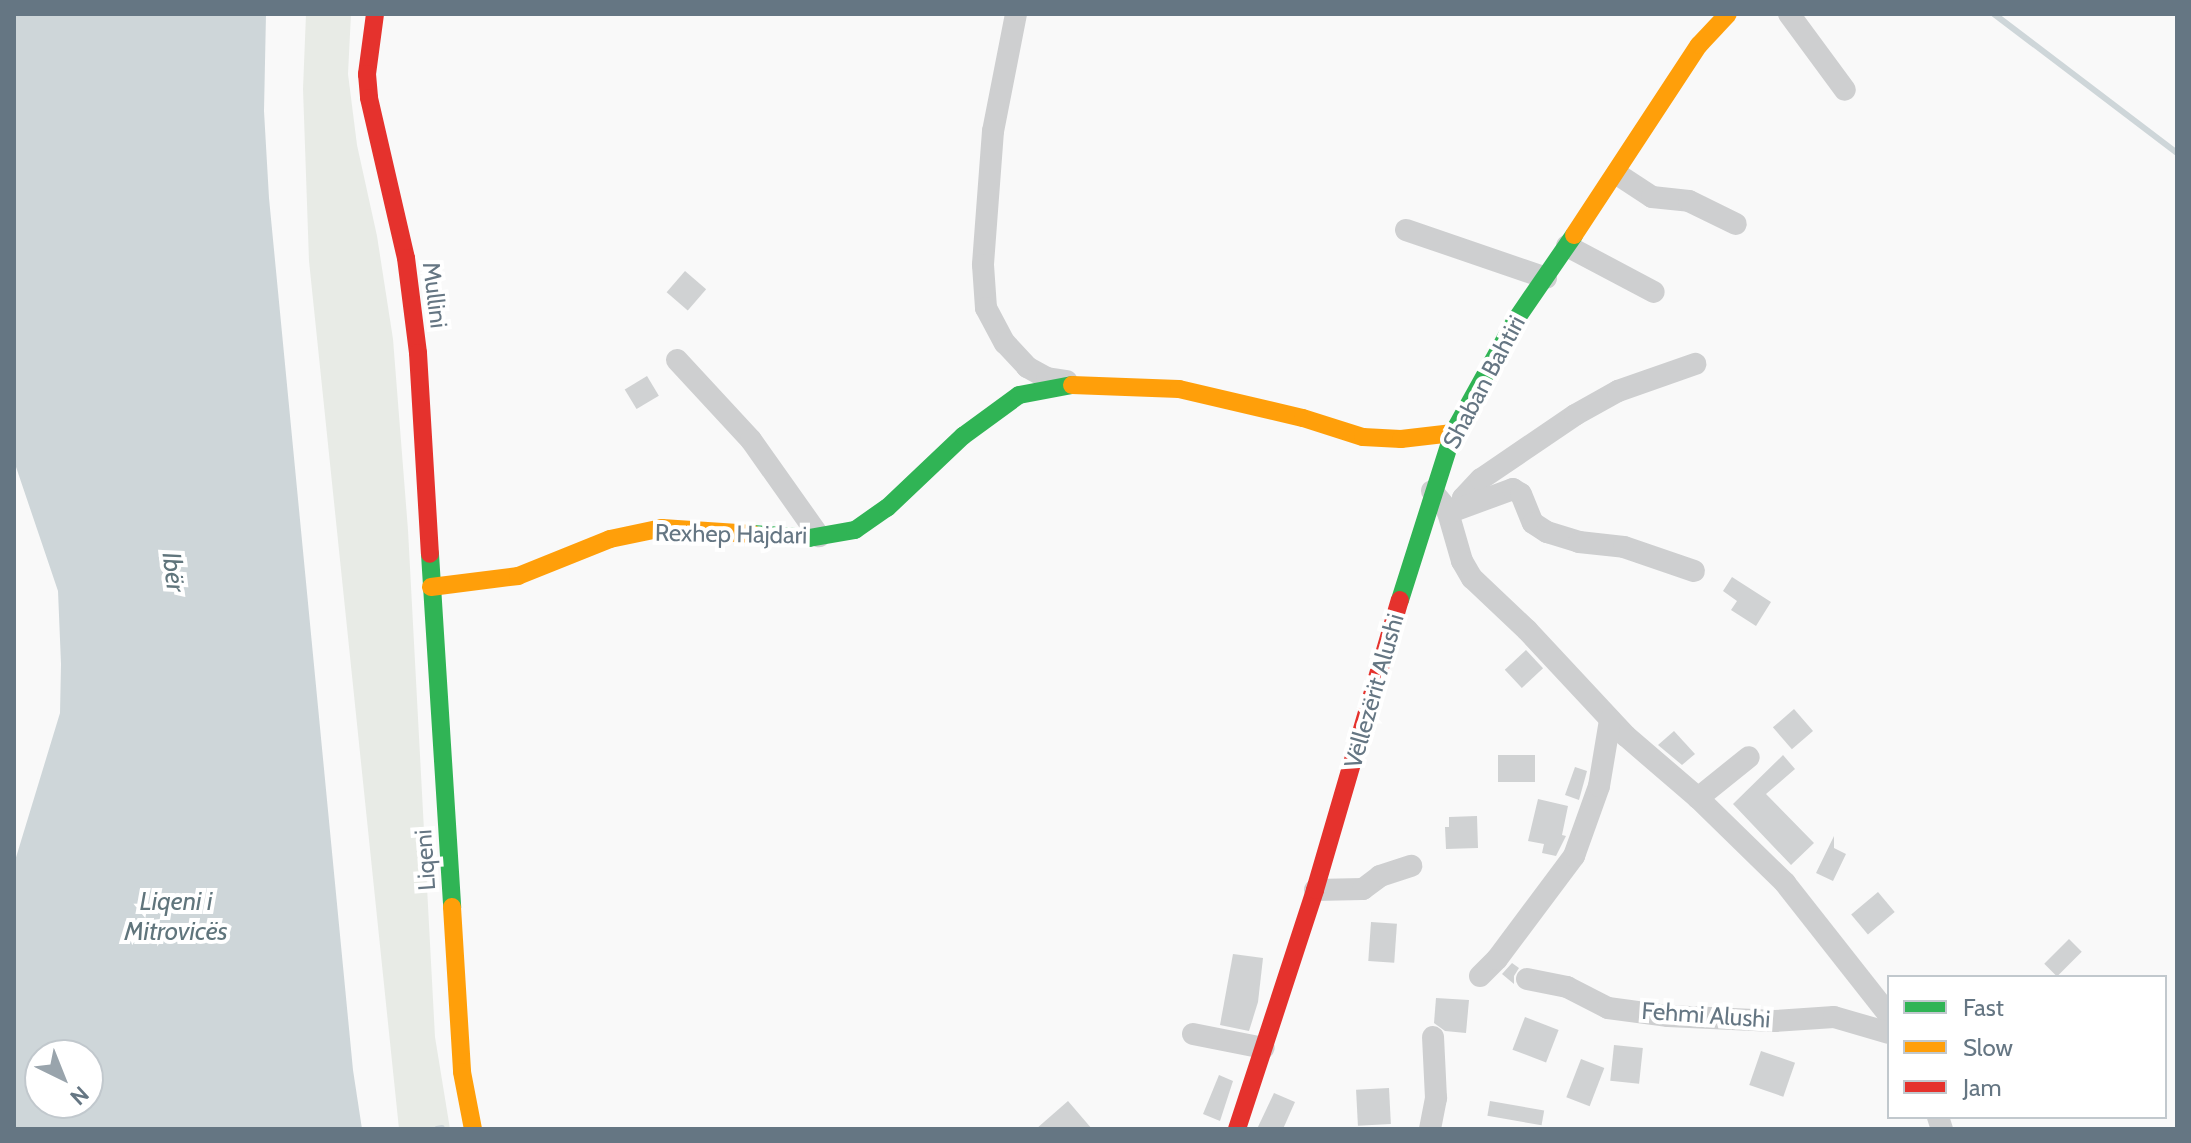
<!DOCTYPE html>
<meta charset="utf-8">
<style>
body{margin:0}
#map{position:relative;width:2191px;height:1143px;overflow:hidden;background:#f9f9f9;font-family:Cabin,sans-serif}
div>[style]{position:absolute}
.green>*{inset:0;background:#e8ebe6}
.water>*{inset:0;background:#ced6d9}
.stream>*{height:6px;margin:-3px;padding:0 3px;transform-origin:3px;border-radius:3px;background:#ced6d9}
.building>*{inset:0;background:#d0d2d3;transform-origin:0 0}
.street>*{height:22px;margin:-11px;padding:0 11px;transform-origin:11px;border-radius:11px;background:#cecfd0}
.fast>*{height:18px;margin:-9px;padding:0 9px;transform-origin:9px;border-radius:9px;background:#30b455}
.slow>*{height:18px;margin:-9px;padding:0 9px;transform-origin:9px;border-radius:9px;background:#ff9f0a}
.jam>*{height:18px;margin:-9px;padding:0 9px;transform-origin:9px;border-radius:9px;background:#e5322d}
span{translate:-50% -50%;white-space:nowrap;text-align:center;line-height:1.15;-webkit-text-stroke:8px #fff;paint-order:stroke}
.street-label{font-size:24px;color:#657683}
.water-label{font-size:26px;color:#60757c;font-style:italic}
.frame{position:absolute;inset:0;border:16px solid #657683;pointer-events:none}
.legend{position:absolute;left:1887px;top:975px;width:280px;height:144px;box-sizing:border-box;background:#fff;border:2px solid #c1c8cd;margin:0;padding:10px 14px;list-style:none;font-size:24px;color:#657683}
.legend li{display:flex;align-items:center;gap:16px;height:40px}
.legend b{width:40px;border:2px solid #c1c8cd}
.north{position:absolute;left:24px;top:1039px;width:80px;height:80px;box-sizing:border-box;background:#fff;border:2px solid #c1c8cd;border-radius:50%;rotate:137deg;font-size:22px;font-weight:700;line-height:32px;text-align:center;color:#657683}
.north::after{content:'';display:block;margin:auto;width:28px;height:36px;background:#99a4ac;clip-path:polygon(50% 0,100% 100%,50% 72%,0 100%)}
</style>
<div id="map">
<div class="green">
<div style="clip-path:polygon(306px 14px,351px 14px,348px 74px,357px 145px,377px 236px,393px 339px,408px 530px,435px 1037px,450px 1129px,399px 1129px,309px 261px,303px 89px)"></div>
</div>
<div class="water">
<div style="clip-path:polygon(evenodd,14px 14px,266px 14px,264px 111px,269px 198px,353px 1070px,362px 1129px,14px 1129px,14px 864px,60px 713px,61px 664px,58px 591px,14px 461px,14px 14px,40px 1055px,88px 1055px,88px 1103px,40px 1103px,40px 1055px)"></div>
</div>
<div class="stream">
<div style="left:1994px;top:14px;width:230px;rotate:37.2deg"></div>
<div style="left:437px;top:1129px;width:5px;rotate:-11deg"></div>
</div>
<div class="building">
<div style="left:685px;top:271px;width:28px;height:28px;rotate:41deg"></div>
<div style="left:647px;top:376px;width:23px;height:26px;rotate:59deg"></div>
<div style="clip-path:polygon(1732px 577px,1771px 602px,1756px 626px,1731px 610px,1737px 601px,1723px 591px)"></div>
<div style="left:1526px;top:650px;width:25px;height:29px;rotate:47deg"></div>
<div style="left:1794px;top:709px;width:29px;height:28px;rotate:49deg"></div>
<div style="clip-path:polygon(1674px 731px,1695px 754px,1682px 765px,1658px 745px)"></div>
<div style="left:1498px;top:755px;width:37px;height:27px"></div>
<div style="clip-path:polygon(1783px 755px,1795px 769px,1766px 794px,1814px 843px,1791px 865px,1733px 804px)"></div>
<div style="clip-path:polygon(1575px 767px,1587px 771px,1579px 800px,1565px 795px)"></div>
<div style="clip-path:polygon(1538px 799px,1568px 806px,1562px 835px,1566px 836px,1556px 856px,1542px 853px,1544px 844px,1528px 841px)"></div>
<div style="clip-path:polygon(1477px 816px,1478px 848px,1446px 849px,1445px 827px,1449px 827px,1449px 817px)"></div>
<div style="clip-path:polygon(1834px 836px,1834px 848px,1846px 854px,1833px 881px,1816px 873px)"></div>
<div style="left:1878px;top:892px;width:26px;height:35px;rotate:50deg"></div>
<div style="left:1371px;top:922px;width:26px;height:39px;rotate:4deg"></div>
<div style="left:2069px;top:939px;width:18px;height:35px;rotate:45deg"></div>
<div style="clip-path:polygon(1233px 954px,1263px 958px,1258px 1002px,1249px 1031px,1220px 1025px)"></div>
<div style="clip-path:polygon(1512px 963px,1519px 968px,1514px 976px,1514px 984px,1502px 974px)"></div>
<div style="clip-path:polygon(1436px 998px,1469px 1000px,1466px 1033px,1445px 1031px,1434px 1023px)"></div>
<div style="left:1525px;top:1017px;width:36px;height:35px;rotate:21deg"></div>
<div style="left:1614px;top:1045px;width:29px;height:36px;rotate:6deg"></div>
<div style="left:1761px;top:1051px;width:36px;height:36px;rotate:19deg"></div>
<div style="left:1581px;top:1059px;width:25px;height:41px;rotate:21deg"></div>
<div style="clip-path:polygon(1219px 1075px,1233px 1081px,1220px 1121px,1203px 1114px)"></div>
<div style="left:1389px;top:1088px;width:36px;height:33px;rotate:87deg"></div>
<div style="clip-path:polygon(1274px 1093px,1295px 1102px,1283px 1129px,1257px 1129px)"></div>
<div style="clip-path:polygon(1068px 1101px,1092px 1129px,1036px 1129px)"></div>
<div style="left:1490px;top:1101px;width:55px;height:15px;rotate:10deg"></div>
</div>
<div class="street">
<div style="left:1016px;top:14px;width:119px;rotate:101.1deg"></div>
<div style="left:993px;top:131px;width:134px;rotate:94.3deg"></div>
<div style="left:983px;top:265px;width:43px;rotate:86deg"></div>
<div style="left:986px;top:308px;width:40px;rotate:62deg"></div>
<div style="left:1005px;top:343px;width:33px;rotate:47deg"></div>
<div style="left:1027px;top:367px;width:23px;rotate:29deg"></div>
<div style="left:1047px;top:378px;width:20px;rotate:9deg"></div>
<div style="left:1789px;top:14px;width:94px;rotate:53.6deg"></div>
<div style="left:1617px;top:174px;width:42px;rotate:33.3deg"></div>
<div style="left:1652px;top:197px;width:37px;rotate:6deg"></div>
<div style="left:1689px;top:201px;width:52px;rotate:26.1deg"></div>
<div style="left:1406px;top:230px;width:148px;rotate:18.9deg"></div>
<div style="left:1567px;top:246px;width:98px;rotate:27.9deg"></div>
<div style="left:677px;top:360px;width:109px;rotate:47.2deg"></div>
<div style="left:751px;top:440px;width:118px;rotate:54.7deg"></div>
<div style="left:1432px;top:491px;width:23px;rotate:50deg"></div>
<div style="left:1447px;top:509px;width:54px;rotate:73.9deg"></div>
<div style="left:1462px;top:561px;width:20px;rotate:60deg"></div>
<div style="left:1472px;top:578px;width:76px;rotate:43.4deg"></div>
<div style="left:1527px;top:630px;width:145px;rotate:47deg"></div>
<div style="left:1626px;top:736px;width:95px;rotate:40.7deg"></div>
<div style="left:1698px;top:798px;width:122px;rotate:44.3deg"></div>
<div style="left:1785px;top:883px;width:168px;rotate:51.8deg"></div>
<div style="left:1462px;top:506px;width:8px;rotate:-83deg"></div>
<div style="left:1463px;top:498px;width:26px;rotate:-47deg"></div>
<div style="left:1481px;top:479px;width:114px;rotate:-34.2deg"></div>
<div style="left:1575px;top:415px;width:49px;rotate:-29.2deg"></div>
<div style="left:1618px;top:391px;width:82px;rotate:-19.3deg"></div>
<div style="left:1448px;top:513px;width:69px;rotate:-20.3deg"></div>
<div style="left:1513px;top:489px;width:9px;rotate:32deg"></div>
<div style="left:1521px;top:494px;width:31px;rotate:68deg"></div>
<div style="left:1533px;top:523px;width:17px;rotate:33deg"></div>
<div style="left:1547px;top:532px;width:34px;rotate:17deg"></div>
<div style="left:1579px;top:542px;width:45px;rotate:6.3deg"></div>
<div style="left:1624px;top:547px;width:74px;rotate:18.9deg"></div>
<div style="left:1698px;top:798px;width:65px;rotate:-38.8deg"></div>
<div style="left:1315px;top:890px;width:48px;rotate:-1.2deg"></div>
<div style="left:1363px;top:889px;width:21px;rotate:-37deg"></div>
<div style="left:1380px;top:876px;width:33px;rotate:-18deg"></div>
<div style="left:1480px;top:976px;width:24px;rotate:-45deg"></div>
<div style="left:1497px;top:959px;width:129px;rotate:-53.2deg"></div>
<div style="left:1574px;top:856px;width:74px;rotate:-70.3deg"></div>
<div style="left:1599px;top:786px;width:67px;rotate:-80.5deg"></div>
<div style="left:1527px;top:979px;width:41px;rotate:11.3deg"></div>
<div style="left:1567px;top:987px;width:46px;rotate:27.1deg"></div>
<div style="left:1608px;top:1008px;width:61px;rotate:7.6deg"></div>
<div style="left:1668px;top:1016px;width:107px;rotate:2.7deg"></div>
<div style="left:1775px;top:1021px;width:59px;rotate:-3.9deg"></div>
<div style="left:1834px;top:1017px;width:57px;rotate:16.2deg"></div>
<div style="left:1193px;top:1034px;width:72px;rotate:11.2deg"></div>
<div style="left:1938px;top:1117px;width:13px;rotate:72deg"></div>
<div style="left:1430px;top:1129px;width:32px;rotate:-79deg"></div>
<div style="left:1436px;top:1098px;width:61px;rotate:-92.8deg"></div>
</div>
<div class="fast">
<div style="left:753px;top:534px;width:56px;rotate:4.1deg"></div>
<div style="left:809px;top:538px;width:47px;rotate:-9.9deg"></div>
<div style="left:855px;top:530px;width:39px;rotate:-35deg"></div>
<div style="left:887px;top:508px;width:105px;rotate:-43.5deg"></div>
<div style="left:963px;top:436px;width:69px;rotate:-36.2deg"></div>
<div style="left:1019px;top:395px;width:54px;rotate:-10.7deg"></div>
<div style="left:430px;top:554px;width:354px;rotate:86.4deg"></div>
<div style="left:1400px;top:600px;width:175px;rotate:-72.4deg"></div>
<div style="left:1453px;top:433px;width:128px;rotate:-61deg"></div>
<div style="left:1515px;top:321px;width:104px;rotate:-55.5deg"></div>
</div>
<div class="slow">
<div style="left:1574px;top:235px;width:227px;rotate:-56.7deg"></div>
<div style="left:1699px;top:45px;width:42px;rotate:-46.9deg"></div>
<div style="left:1072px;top:385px;width:107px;rotate:2.1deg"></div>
<div style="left:1179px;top:389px;width:127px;rotate:13.2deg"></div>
<div style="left:1303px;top:418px;width:63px;rotate:17.6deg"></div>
<div style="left:1363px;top:437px;width:38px;rotate:3deg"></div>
<div style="left:1401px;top:439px;width:52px;rotate:-6.6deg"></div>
<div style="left:431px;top:587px;width:88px;rotate:-7.2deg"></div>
<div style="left:518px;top:576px;width:99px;rotate:-21.9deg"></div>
<div style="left:610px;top:539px;width:53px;rotate:-11.9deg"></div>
<div style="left:662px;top:528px;width:91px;rotate:3.8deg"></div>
<div style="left:452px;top:907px;width:165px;rotate:86.5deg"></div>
<div style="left:462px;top:1072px;width:58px;rotate:79.1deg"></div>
</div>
<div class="jam">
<div style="left:375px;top:14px;width:61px;rotate:97.6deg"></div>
<div style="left:367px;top:74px;width:24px;rotate:85deg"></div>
<div style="left:369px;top:98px;width:164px;rotate:77deg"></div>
<div style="left:406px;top:258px;width:96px;rotate:82.8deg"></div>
<div style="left:418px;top:353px;width:201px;rotate:86.6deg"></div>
<div style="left:1237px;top:1129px;width:251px;rotate:-71.9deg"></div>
<div style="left:1315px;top:890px;width:302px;rotate:-73.7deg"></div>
</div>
<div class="street-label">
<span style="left:435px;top:295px;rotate:83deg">Mullini</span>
<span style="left:1484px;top:382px;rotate:-62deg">Shaban Bahtiri</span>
<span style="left:731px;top:534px;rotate:1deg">Rexhep Hajdari</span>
<span style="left:1374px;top:691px;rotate:-74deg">Vëllezërit Alushi</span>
<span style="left:425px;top:860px;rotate:-94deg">Liqeni</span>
<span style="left:1706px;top:1015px;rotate:4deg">Fehmi Alushi</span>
</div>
<div class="water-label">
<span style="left:173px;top:572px;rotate:83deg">Ibër</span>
<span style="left:176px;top:917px">Liqeni i<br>Mitrovicës</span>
</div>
<div class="frame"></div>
<ul class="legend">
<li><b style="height:10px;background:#30b455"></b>Fast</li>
<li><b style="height:10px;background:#ff9f0a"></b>Slow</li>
<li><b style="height:10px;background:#e5322d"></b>Jam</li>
</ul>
<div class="north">N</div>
</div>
